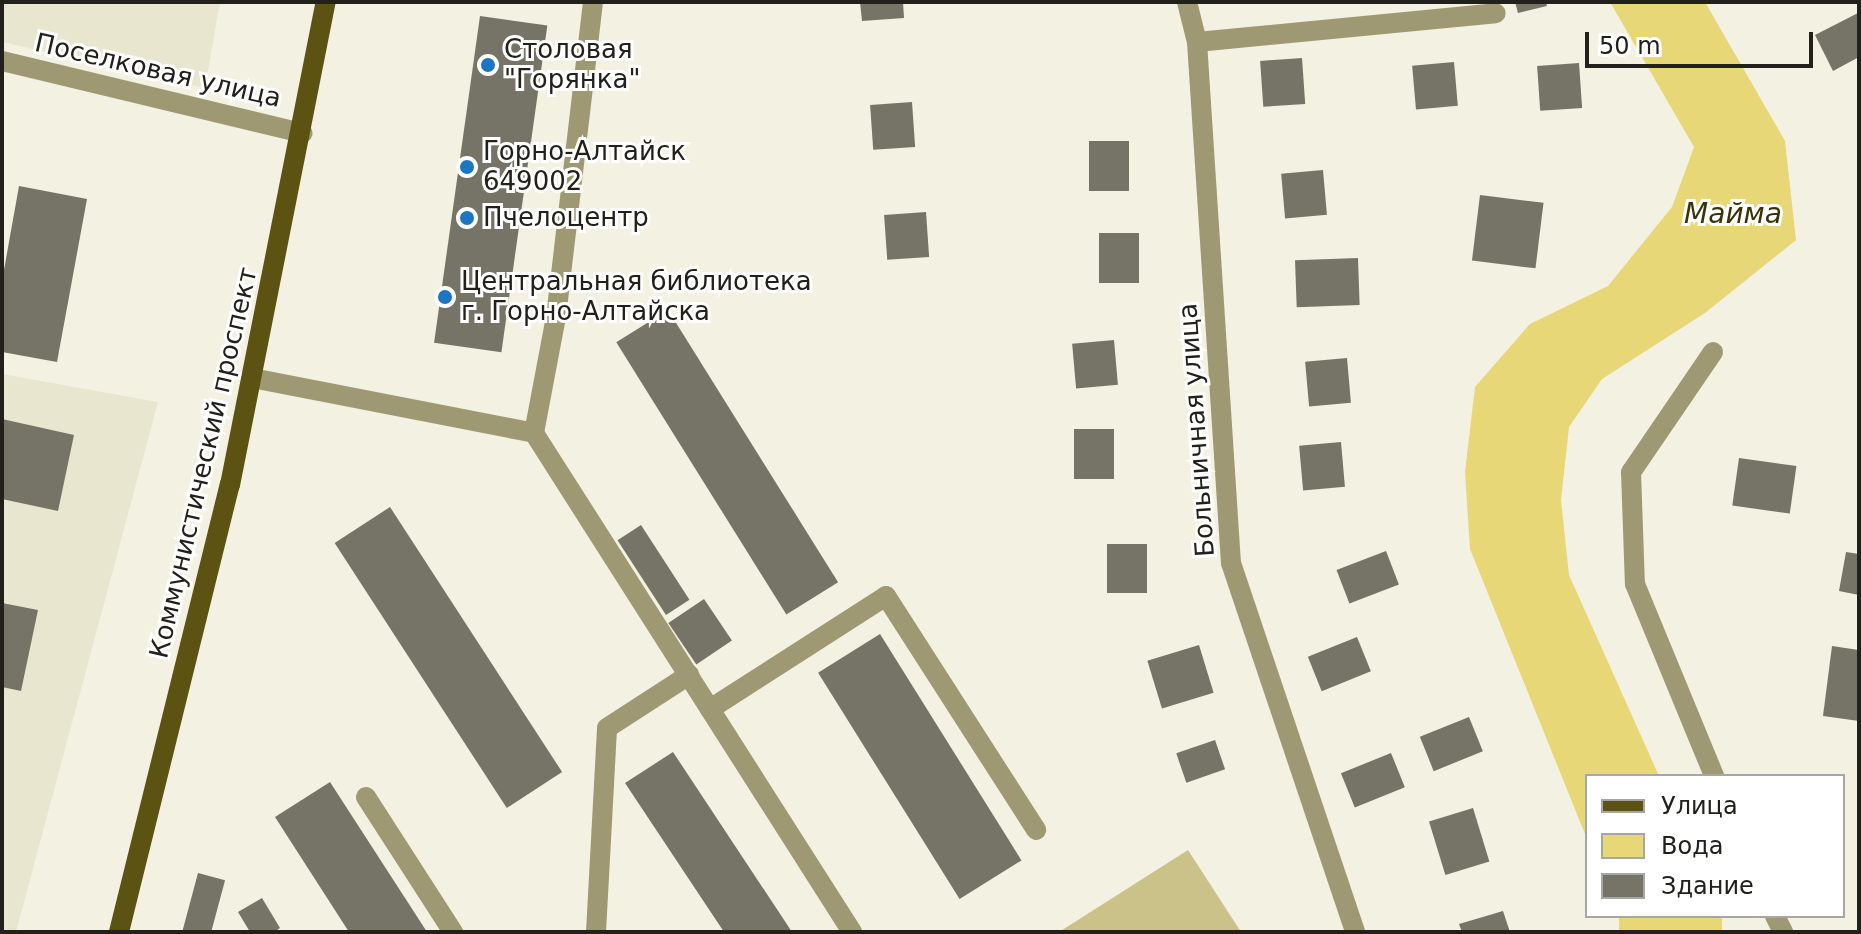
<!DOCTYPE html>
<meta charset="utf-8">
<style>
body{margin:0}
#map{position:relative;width:1861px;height:934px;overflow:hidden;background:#f3f1e2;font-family:"DejaVu Sans",sans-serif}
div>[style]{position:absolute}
.built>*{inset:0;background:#e9e6cf}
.green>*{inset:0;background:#cbc28a}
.water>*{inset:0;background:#e7d777;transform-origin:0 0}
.building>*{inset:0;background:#767467;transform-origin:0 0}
.minor>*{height:20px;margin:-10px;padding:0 10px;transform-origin:10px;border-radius:10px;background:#9f9973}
.major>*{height:20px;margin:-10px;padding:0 10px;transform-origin:10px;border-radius:10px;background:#5c5212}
.dots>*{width:22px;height:22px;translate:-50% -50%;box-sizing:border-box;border:4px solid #fff;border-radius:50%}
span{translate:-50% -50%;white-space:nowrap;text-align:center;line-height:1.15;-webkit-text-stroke:6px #fff;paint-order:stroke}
.poi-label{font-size:26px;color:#21201b}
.left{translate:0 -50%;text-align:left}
.street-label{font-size:26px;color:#21201b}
.water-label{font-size:28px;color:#3a3308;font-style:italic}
.frame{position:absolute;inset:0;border:4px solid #21201b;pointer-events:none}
.legend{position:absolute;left:1585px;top:774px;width:260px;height:144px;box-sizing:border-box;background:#fff;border:2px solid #a6a6a4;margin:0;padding:10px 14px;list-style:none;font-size:24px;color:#21201b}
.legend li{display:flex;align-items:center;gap:16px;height:40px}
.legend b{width:40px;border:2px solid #a6a6a4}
.scale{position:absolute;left:1585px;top:32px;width:228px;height:36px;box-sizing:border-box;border:4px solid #21201b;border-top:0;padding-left:10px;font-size:24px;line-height:28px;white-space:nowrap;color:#21201b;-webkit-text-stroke:6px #fff;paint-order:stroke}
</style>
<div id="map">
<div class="built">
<div style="clip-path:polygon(2px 2px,220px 2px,205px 88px,2px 42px)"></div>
<div style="clip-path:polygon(2px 374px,158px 402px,16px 932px,2px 932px)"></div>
</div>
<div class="green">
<div style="clip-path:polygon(1188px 850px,1241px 932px,1059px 932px)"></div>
</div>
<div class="water">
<div style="clip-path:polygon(1610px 2px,1705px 2px,1785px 141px,1796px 240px,1705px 313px,1602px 379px,1569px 427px,1561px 500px,1569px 575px,1659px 776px,1587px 776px,1587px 839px,1470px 549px,1465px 472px,1475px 387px,1530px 324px,1608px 286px,1672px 207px,1694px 147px)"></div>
<div style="left:1619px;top:916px;width:103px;height:17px"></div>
</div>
<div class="building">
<div style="clip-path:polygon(860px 2px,903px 2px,904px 18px,862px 21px)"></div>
<div style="clip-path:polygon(1515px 2px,1546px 2px,1547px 6px,1518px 13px)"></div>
<div style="clip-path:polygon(1858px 13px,1859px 57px,1833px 71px,1815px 35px)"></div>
<div style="left:480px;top:16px;width:68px;height:330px;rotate:8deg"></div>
<div style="left:1302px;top:58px;width:46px;height:42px;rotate:86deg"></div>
<div style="left:1454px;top:62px;width:44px;height:42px;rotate:85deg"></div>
<div style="left:1579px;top:63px;width:45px;height:42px;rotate:86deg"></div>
<div style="left:912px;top:102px;width:45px;height:42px;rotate:86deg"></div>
<div style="left:1089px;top:141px;width:40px;height:50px"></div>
<div style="left:1323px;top:170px;width:45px;height:42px;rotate:85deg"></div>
<div style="clip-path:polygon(19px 186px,87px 199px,57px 362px,2px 352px,2px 281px)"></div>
<div style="left:1480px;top:195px;width:64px;height:66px;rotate:7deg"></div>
<div style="left:926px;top:212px;width:45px;height:42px;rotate:86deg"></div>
<div style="left:1099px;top:233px;width:40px;height:50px"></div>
<div style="left:1358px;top:258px;width:47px;height:63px;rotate:88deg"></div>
<div style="left:668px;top:310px;width:321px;height:61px;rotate:58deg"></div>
<div style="left:1114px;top:340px;width:45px;height:42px;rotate:85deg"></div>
<div style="left:1347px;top:358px;width:45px;height:42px;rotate:85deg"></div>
<div style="clip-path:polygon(2px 419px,74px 435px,58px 511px,2px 499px)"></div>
<div style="left:1074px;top:429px;width:40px;height:50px"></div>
<div style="left:1341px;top:442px;width:45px;height:42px;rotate:85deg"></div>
<div style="left:1739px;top:458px;width:58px;height:48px;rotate:8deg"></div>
<div style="left:390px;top:507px;width:316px;height:66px;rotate:57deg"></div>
<div style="left:641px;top:525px;width:89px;height:28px;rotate:57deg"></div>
<div style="left:1107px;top:544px;width:40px;height:49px"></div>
<div style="left:1386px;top:551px;width:36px;height:53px;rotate:69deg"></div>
<div style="clip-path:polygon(1846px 552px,1859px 554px,1859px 595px,1839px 591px)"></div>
<div style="left:704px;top:599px;width:50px;height:43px;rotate:56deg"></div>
<div style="clip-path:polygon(2px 603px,38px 610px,21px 691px,2px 687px)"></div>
<div style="left:880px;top:634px;width:267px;height:73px;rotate:58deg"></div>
<div style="left:1357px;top:637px;width:37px;height:53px;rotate:68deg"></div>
<div style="left:1199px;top:645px;width:50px;height:54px;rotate:73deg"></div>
<div style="clip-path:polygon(1832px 646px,1859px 650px,1859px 721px,1823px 716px)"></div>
<div style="left:1469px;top:717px;width:37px;height:53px;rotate:68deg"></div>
<div style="left:1215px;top:740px;width:31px;height:41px;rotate:71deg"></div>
<div style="clip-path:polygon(673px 752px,792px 932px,724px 932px,625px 783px)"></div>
<div style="left:1391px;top:753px;width:37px;height:54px;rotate:68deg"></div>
<div style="clip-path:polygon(330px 782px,427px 932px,349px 932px,275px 817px)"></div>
<div style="left:1473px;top:808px;width:56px;height:46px;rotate:73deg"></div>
<div style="left:198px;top:873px;width:28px;height:60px;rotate:15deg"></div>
<div style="clip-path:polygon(262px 898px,280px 928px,274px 932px,250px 932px,238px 912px)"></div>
<div style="clip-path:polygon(1503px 911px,1510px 932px,1462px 932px,1459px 924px)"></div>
</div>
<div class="minor">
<div style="left:1187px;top:2px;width:41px;rotate:76deg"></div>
<div style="left:1197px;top:42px;width:522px;rotate:86.27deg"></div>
<div style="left:1231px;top:563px;width:389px;rotate:71.4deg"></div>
<div style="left:1197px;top:42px;width:300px;rotate:-5.5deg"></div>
<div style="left:2px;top:61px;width:309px;rotate:13.5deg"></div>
<div style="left:1713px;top:352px;width:145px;rotate:124.3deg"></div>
<div style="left:1631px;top:472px;width:112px;rotate:88deg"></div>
<div style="left:1635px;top:584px;width:208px;rotate:67.6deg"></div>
<div style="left:252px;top:378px;width:287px;rotate:11deg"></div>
<div style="left:534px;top:433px;width:592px;rotate:57.49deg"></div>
<div style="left:534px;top:433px;width:118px;rotate:-79.3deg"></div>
<div style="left:556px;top:317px;width:317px;rotate:-83.3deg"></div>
<div style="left:710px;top:709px;width:209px;rotate:-32.7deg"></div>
<div style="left:886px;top:596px;width:278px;rotate:57.3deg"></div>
<div style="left:366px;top:797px;width:161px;rotate:57.2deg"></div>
<div style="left:1775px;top:916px;width:18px;rotate:63deg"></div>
<div style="left:596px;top:932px;width:204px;rotate:-86.9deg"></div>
<div style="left:607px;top:728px;width:98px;rotate:-32.9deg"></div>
</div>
<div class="major">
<div style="left:119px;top:932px;width:461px;rotate:-76.1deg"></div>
<div style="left:230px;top:485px;width:492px;rotate:-78.8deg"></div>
</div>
<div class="dots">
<div style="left:488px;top:65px;background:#1d76c3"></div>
<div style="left:467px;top:167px;background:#1d76c3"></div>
<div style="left:467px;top:218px;background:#1d76c3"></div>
<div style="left:445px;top:297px;background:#1d76c3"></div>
</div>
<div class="poi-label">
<span class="left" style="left:504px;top:65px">Столовая<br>"Горянка"</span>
<span class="left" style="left:483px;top:167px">Горно-Алтайск<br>649002</span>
<span class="left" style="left:483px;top:218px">Пчелоцентр</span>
<span class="left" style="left:461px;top:297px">Центральная библиотека<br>г. Горно-Алтайска</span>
</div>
<div class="street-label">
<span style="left:158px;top:71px;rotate:13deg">Поселковая улица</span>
<span style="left:1197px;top:430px;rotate:-94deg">Больничная улица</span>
<span style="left:204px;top:463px;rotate:-77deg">Коммунистический проспект</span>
</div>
<div class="water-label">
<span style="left:1733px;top:214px">Майма</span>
</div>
<div class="frame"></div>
<ul class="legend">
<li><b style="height:10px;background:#5c5212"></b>Улица</li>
<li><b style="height:22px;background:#e7d777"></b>Вода</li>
<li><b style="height:22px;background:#767467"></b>Здание</li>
</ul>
<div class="scale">50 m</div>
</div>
